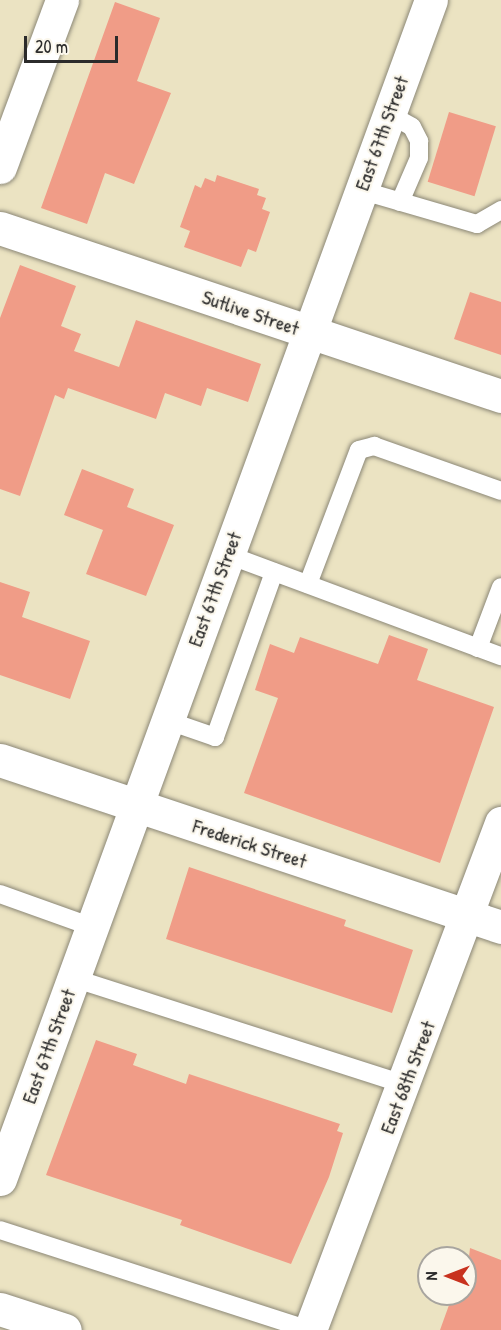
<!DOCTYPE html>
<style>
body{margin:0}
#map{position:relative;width:501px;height:1330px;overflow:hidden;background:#ebe3c2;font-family:"Patrick Hand",sans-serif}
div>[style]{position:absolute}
.building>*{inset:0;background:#f09c87;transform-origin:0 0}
.roads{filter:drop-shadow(0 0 2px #8b8776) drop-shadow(0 0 2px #8b8776)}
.service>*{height:18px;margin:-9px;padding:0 9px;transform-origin:9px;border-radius:9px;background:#fff}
.minor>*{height:33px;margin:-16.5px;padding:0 16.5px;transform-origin:16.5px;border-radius:16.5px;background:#fff}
.tertiary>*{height:33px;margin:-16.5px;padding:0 16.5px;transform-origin:16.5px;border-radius:16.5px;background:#fff}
span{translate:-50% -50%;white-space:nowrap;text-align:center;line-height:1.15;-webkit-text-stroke:4.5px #fbf7ec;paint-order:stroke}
.street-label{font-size:20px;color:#2b2b2b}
.north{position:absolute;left:417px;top:1246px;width:60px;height:60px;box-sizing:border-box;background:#fbf7ec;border:2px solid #a8a59f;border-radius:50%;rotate:270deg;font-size:16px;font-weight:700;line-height:24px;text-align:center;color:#2b2b2b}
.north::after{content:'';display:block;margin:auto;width:21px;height:27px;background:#c8321e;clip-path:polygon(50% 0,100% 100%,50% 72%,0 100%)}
.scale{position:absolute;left:24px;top:36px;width:94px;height:27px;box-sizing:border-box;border:3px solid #2b2b2b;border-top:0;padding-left:8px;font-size:18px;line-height:21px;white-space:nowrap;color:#2b2b2b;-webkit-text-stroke:4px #fbf7ec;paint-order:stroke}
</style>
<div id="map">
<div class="building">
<div style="clip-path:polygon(115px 2px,160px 18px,137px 81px,171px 93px,134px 184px,105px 173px,87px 224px,41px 208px)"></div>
<div style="left:449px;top:112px;width:49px;height:73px;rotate:17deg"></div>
<div style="clip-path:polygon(217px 175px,259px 189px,257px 195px,266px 198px,262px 209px,270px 212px,256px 252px,248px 249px,241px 267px,184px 247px,190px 231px,180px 227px,195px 185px,201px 188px,205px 178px,215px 182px)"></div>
<div style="clip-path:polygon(20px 265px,76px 286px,61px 326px,81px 334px,74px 351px,119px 367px,136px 320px,261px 364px,248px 402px,207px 388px,201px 406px,165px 393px,156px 419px,68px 388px,64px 399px,55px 395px,20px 496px,0 489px,0 318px)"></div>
<div style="clip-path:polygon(470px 292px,501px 302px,501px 355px,454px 339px)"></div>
<div style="clip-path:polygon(82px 469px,134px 489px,127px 507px,174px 525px,146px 596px,86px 574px,103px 530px,64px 515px)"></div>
<div style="clip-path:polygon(0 582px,30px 592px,22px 617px,90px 641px,70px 699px,0 675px)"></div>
<div style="clip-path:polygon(389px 635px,428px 649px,417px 680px,494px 707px,440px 863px,244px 793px,278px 698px,255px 690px,270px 644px,294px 653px,300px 637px,378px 664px)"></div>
<div style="clip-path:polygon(189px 867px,346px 920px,344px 926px,413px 950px,392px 1013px,166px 939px)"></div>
<div style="clip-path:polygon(96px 1040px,137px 1054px,133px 1065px,186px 1084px,189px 1074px,340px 1124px,337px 1131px,343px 1133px,329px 1177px,291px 1264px,180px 1225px,182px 1220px,46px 1175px)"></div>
<div style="clip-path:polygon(470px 1248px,501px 1260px,501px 1330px,440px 1330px,453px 1294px,465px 1294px)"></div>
</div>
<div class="roads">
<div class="service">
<div style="left:389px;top:114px;width:26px;rotate:29deg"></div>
<div style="left:412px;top:127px;width:16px;rotate:63deg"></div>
<div style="left:419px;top:141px;width:17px;rotate:90deg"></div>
<div style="left:419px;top:158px;width:48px;rotate:113.4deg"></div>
<div style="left:360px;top:190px;width:122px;rotate:16.2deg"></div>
<div style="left:477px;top:224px;width:28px;rotate:-30deg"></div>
<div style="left:226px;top:554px;width:293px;rotate:20.4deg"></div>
<div style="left:308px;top:584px;width:143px;rotate:-69.2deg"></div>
<div style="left:359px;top:450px;width:16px;rotate:-15deg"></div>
<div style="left:374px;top:446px;width:135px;rotate:19.5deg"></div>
<div style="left:478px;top:648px;width:65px;rotate:-69.3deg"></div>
<div style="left:166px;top:720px;width:52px;rotate:19.1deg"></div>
<div style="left:215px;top:737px;width:175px;rotate:-70.3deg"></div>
<div style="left:0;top:894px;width:98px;rotate:19.7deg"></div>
<div style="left:73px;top:978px;width:348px;rotate:17.8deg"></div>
<div style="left:0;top:1230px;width:326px;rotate:17.9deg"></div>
</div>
<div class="minor">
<div style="left:0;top:167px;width:178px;rotate:-69.6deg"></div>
<div style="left:0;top:228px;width:528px;rotate:18.54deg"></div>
<div style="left:0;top:760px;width:528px;rotate:18.43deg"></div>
<div style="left:0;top:1179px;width:1255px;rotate:-69.92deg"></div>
<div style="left:310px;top:1330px;width:542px;rotate:-69.36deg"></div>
</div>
<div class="tertiary">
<div style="left:0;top:1309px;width:68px;rotate:17.9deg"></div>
</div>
</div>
<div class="street-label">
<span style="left:381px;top:133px;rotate:-70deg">East 67th Street</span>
<span style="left:251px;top:312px;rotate:19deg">Sutlive Street</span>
<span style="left:214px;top:589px;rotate:-70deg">East 67th Street</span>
<span style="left:250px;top:843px;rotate:18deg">Frederick Street</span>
<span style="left:48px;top:1046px;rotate:-70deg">East 67th Street</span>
<span style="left:407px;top:1077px;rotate:-69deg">East 68th Street</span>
</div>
<div class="north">N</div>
<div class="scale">20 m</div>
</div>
